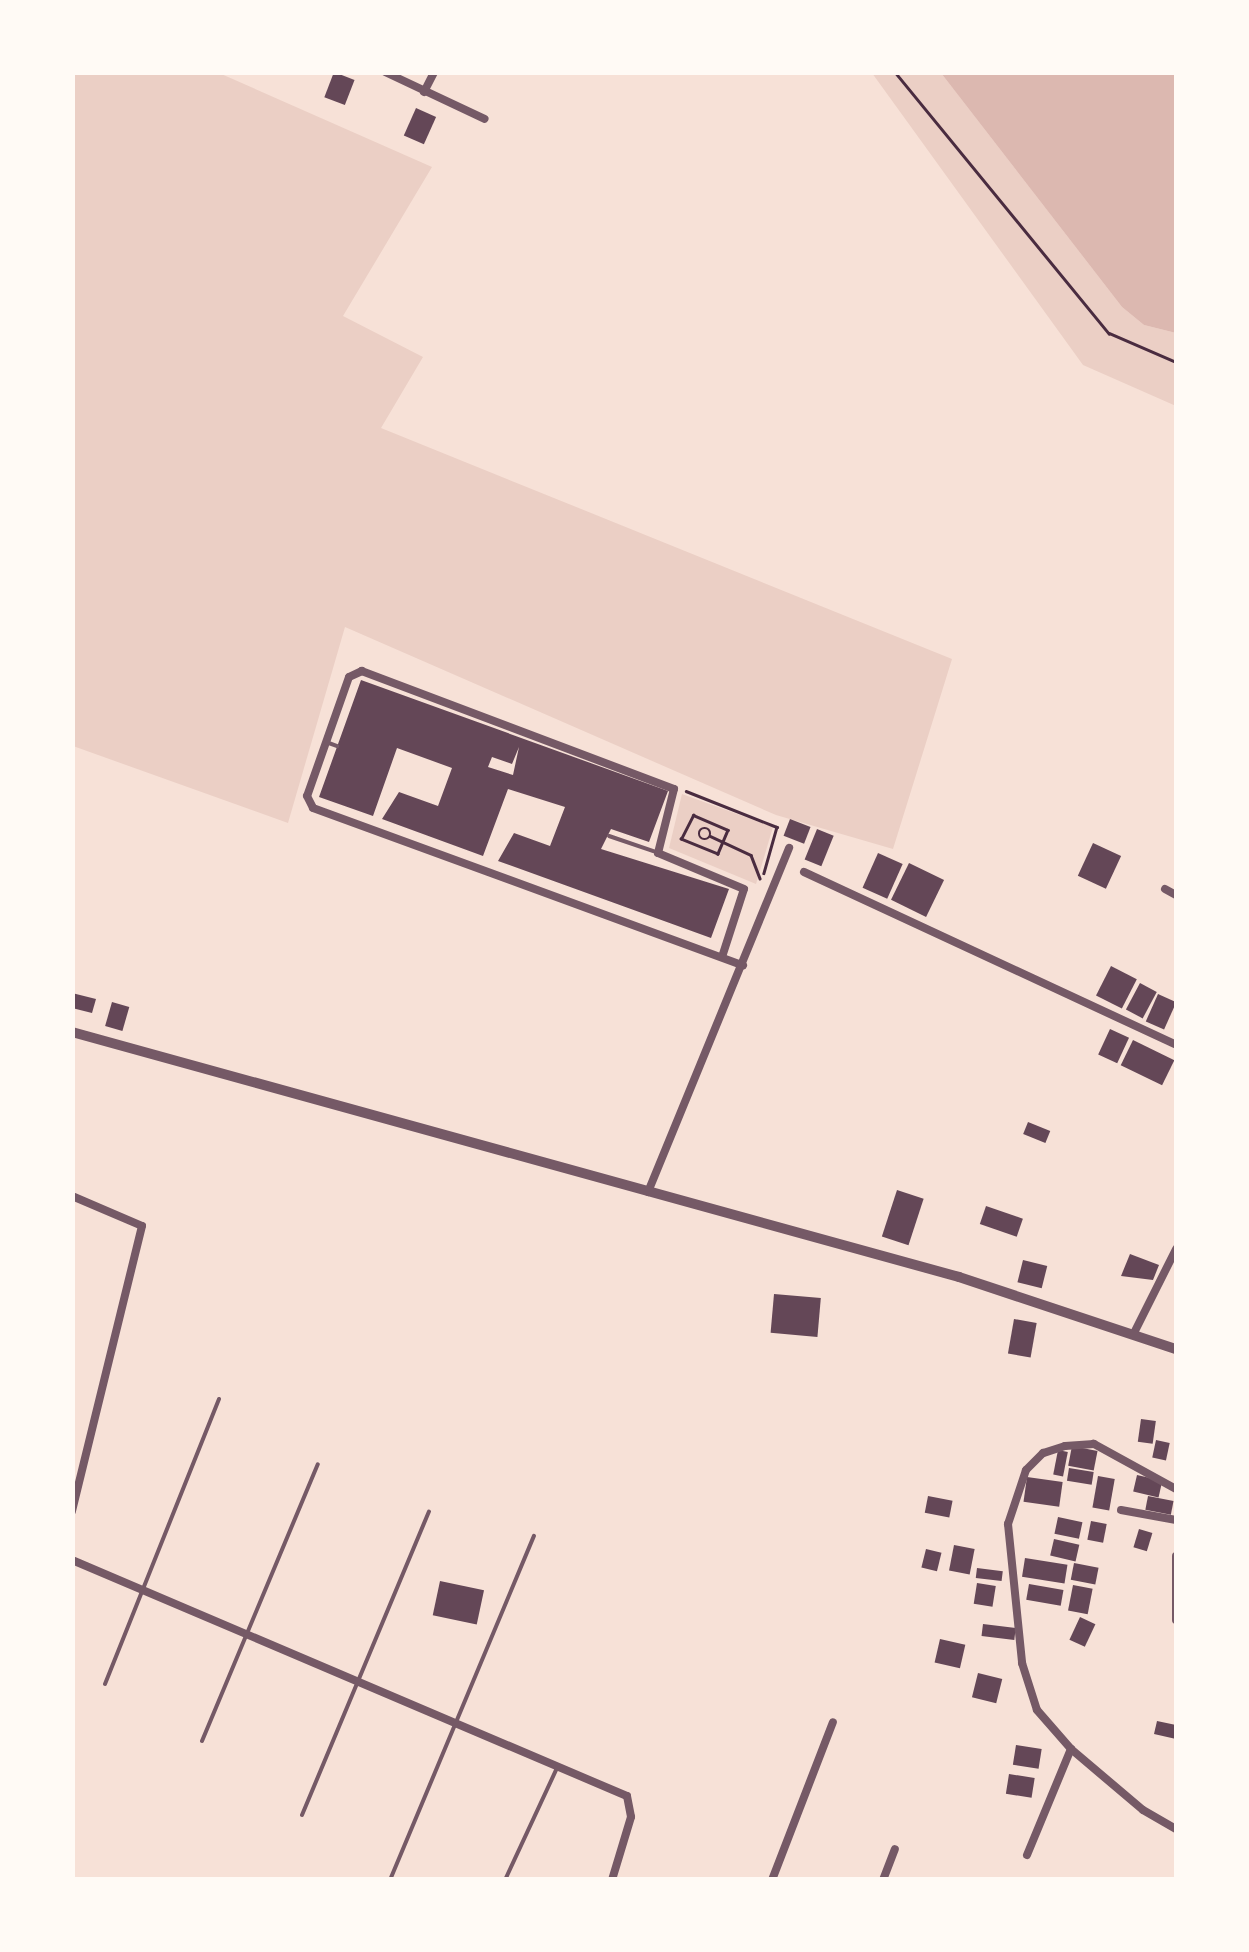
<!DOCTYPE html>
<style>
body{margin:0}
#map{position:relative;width:1249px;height:1952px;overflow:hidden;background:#f7e1d7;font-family:Montserrat,sans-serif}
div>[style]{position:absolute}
.green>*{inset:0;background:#ebcfc5}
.water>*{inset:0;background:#dcb8b0}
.building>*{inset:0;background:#644757;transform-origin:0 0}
.path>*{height:2.5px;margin:-1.25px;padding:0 1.25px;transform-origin:1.25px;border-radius:1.25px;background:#4a2c40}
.path>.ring{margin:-1.25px;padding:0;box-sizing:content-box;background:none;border:2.5px solid #4a2c40;border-radius:50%}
.service>*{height:4px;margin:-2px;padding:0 2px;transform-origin:2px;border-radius:2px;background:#755966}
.minor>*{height:8px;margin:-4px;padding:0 4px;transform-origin:4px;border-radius:4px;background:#755966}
.tertiary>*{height:10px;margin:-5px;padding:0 5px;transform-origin:5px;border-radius:5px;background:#755966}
span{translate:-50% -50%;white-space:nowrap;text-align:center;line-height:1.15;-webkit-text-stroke:8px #fffaf5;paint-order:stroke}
.frame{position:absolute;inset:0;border:75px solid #fffaf5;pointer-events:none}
</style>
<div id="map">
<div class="green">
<div style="clip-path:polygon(72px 73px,219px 73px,432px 167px,343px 316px,423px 357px,381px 428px,952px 659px,893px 849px,776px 815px,345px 627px,288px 823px,73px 746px)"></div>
<div style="clip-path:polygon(872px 73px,941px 73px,1122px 307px,1144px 325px,1176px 333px,1176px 406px,1083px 365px)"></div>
<div style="clip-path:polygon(682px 794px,773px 827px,756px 884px,669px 848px)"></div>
</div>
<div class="water">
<div style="clip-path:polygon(941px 73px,1176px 73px,1176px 333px,1144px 325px,1122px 307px)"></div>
</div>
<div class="building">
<div style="left:334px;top:72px;width:22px;height:27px;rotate:21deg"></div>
<div style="left:416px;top:108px;width:22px;height:30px;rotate:24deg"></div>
<div style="clip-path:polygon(evenodd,361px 680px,668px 791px,649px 842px,611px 829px,601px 849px,729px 889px,711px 938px,498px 861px,514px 833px,550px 846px,565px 807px,508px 789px,483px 856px,382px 819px,399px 792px,438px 806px,452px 768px,397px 748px,373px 816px,319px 797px,361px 680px,519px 747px,513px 775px,488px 767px,492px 757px,512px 764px,519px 747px)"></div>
<div style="left:790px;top:819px;width:22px;height:18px;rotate:21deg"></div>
<div style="left:817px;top:829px;width:18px;height:33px;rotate:22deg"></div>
<div style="left:1093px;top:843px;width:31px;height:36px;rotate:25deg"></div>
<div style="left:878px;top:853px;width:27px;height:38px;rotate:24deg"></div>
<div style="left:909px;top:863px;width:39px;height:41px;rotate:26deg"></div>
<div style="left:1111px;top:966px;width:29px;height:33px;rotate:27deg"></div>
<div style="left:1140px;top:983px;width:19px;height:30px;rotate:28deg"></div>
<div style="clip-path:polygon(72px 993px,96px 999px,92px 1013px,72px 1008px)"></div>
<div style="left:1158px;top:994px;width:20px;height:30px;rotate:24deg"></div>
<div style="left:112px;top:1002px;width:18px;height:25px;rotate:16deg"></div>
<div style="left:1110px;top:1029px;width:21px;height:28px;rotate:25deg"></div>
<div style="left:1133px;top:1040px;width:46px;height:28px;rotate:26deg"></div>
<div style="left:1028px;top:1122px;width:24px;height:13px;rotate:22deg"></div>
<div style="left:897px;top:1190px;width:28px;height:49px;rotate:18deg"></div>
<div style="left:986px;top:1206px;width:39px;height:19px;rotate:19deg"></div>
<div style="clip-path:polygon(1130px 1254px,1159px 1265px,1153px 1280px,1121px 1276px)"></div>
<div style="left:1023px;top:1260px;width:25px;height:23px;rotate:14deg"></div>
<div style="left:774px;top:1294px;width:47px;height:39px;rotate:5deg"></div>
<div style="left:1014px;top:1319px;width:23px;height:35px;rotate:10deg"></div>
<div style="left:1141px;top:1419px;width:15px;height:23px;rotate:8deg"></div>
<div style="left:1156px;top:1440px;width:14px;height:18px;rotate:12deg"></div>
<div style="left:1072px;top:1446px;width:26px;height:20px;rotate:11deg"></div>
<div style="left:1058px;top:1450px;width:10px;height:25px;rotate:11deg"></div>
<div style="left:1069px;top:1468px;width:25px;height:13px;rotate:9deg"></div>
<div style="left:1137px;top:1475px;width:26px;height:17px;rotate:13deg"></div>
<div style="left:1098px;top:1476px;width:17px;height:32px;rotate:10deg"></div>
<div style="left:1027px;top:1477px;width:36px;height:25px;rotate:8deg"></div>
<div style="left:928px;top:1496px;width:25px;height:17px;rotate:11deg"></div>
<div style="left:1148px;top:1496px;width:26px;height:14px;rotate:11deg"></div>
<div style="left:1058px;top:1517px;width:25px;height:17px;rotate:12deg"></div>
<div style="left:1091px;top:1521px;width:16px;height:19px;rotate:11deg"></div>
<div style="left:1139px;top:1529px;width:14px;height:19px;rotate:17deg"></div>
<div style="left:1054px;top:1539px;width:26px;height:17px;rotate:13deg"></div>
<div style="left:954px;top:1545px;width:21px;height:26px;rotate:11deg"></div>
<div style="left:926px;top:1549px;width:16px;height:19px;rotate:14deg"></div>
<div style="left:1025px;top:1558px;width:43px;height:19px;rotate:9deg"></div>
<div style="left:1074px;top:1563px;width:25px;height:17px;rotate:11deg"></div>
<div style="left:977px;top:1568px;width:26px;height:10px;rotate:7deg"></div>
<div style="left:440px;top:1581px;width:45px;height:35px;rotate:12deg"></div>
<div style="left:977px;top:1583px;width:19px;height:21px;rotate:9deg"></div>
<div style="left:1029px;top:1584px;width:35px;height:16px;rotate:10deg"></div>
<div style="left:1073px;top:1585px;width:20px;height:26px;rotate:11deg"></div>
<div style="left:1080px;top:1617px;width:17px;height:25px;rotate:25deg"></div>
<div style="left:983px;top:1624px;width:33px;height:12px;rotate:7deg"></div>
<div style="left:940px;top:1639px;width:26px;height:24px;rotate:13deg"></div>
<div style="left:978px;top:1673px;width:25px;height:25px;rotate:14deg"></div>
<div style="clip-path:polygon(1157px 1721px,1176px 1725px,1176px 1739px,1154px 1734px)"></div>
<div style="left:1016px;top:1745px;width:26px;height:20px;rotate:9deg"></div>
<div style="left:1009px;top:1774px;width:26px;height:20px;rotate:9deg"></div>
</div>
<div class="path">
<div style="left:895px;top:72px;width:338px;rotate:50.7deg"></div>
<div style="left:1109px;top:333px;width:73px;rotate:23.4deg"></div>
<div style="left:686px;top:791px;width:98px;rotate:21.6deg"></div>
<div style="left:777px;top:827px;width:48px;rotate:105.8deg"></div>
<div style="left:693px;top:815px;width:38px;rotate:23deg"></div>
<div style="left:728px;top:830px;width:26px;rotate:113deg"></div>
<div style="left:718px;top:854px;width:40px;rotate:-158deg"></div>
<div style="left:681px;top:839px;width:27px;rotate:-63deg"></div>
<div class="ring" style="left:699.5px;top:828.5px;width:8.5px;height:8.5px"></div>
<div style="left:710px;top:836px;width:45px;rotate:24.9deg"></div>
<div style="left:751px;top:855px;width:25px;rotate:69deg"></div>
</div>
<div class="service">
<div style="left:326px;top:742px;width:12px;rotate:20deg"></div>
<div style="left:609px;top:836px;width:50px;rotate:18.8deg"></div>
<div style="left:105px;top:1684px;width:307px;rotate:-68.2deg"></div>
<div style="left:202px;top:1741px;width:300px;rotate:-67.3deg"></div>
<div style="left:302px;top:1815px;width:329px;rotate:-67.3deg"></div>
<div style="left:390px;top:1880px;width:373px;rotate:-67.3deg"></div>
<div style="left:505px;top:1880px;width:126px;rotate:-65.1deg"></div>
</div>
<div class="minor">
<div style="left:385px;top:72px;width:110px;rotate:25.2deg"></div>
<div style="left:424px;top:92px;width:22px;rotate:-63deg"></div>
<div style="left:804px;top:872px;width:410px;rotate:24.9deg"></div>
<div style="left:1165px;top:889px;width:13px;rotate:29deg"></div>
<div style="left:722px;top:957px;width:71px;rotate:-72.1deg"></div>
<div style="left:744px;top:889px;width:93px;rotate:-157.3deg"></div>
<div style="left:658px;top:853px;width:66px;rotate:-76deg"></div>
<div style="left:674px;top:789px;width:334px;rotate:-159.3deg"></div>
<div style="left:362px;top:671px;width:14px;rotate:155deg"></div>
<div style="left:349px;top:677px;width:126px;rotate:109.4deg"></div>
<div style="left:307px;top:796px;width:13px;rotate:63deg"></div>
<div style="left:313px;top:808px;width:458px;rotate:20.1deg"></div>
<div style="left:648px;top:1192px;width:372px;rotate:-67.7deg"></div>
<div style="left:72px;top:1196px;width:76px;rotate:23.2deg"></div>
<div style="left:142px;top:1226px;width:294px;rotate:103.8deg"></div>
<div style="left:1134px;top:1333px;width:94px;rotate:-63.4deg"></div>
<div style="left:1176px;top:1489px;width:94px;rotate:-151.2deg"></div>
<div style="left:1094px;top:1444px;width:29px;rotate:176deg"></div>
<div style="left:1065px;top:1446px;width:23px;rotate:162deg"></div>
<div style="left:1043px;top:1453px;width:24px;rotate:135deg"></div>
<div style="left:1026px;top:1470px;width:57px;rotate:108.4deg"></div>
<div style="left:1008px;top:1524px;width:140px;rotate:84.2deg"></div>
<div style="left:1022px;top:1663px;width:49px;rotate:72.3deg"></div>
<div style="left:1037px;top:1710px;width:52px;rotate:48.9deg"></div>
<div style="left:1071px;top:1749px;width:94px;rotate:40.3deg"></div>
<div style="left:1143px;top:1810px;width:38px;rotate:30deg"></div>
<div style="left:1121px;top:1510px;width:56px;rotate:10.3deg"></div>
<div style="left:1176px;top:1556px;width:64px;rotate:90deg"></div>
<div style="left:72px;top:1560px;width:603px;rotate:23.04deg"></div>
<div style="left:627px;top:1796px;width:21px;rotate:79deg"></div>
<div style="left:631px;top:1817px;width:66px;rotate:106.8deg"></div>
<div style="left:1027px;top:1855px;width:115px;rotate:-67.5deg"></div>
<div style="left:772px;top:1880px;width:169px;rotate:-68.9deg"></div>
<div style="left:883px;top:1880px;width:33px;rotate:-69deg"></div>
</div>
<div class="tertiary">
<div style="left:72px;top:1032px;width:920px;rotate:15.44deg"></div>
<div style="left:959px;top:1277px;width:229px;rotate:18.4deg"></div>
</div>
<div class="frame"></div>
</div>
